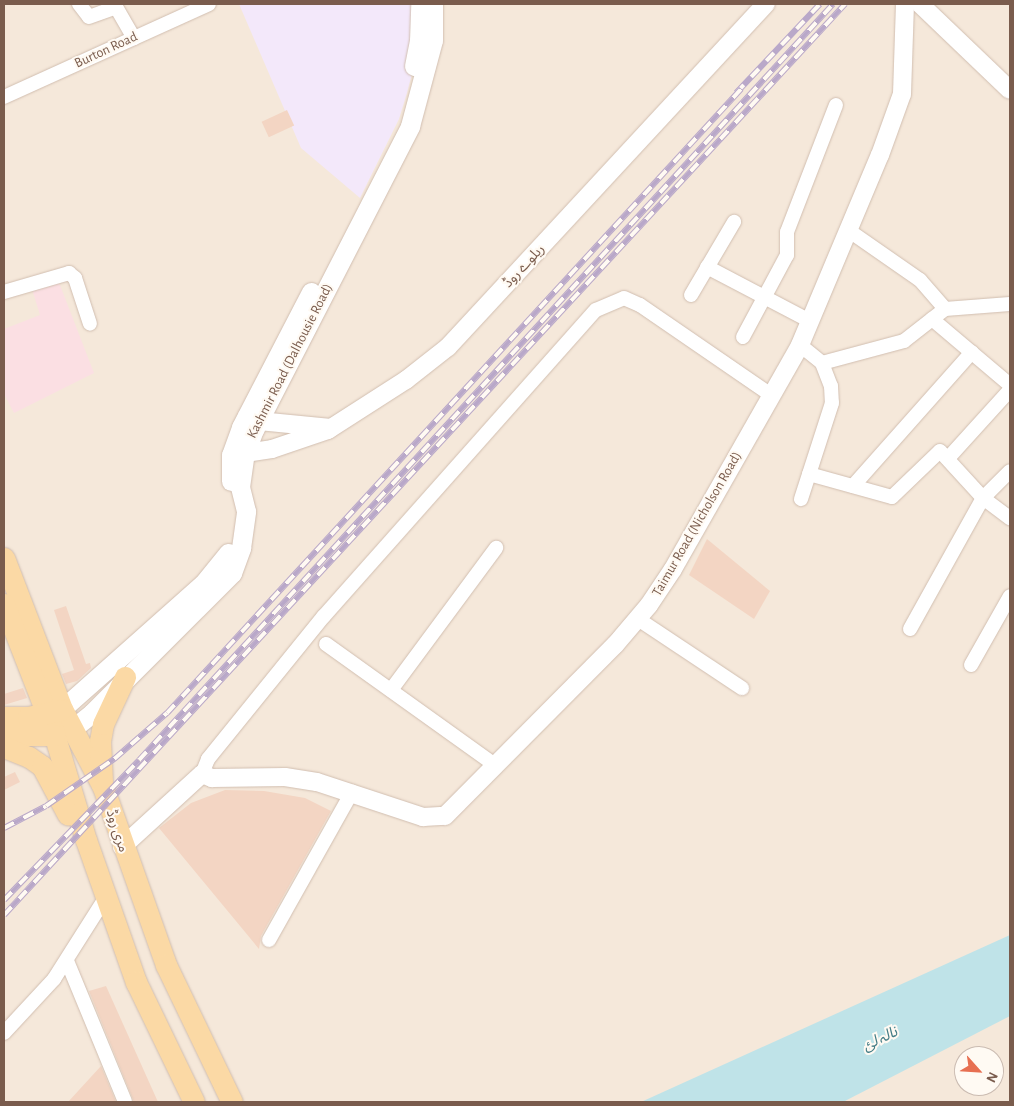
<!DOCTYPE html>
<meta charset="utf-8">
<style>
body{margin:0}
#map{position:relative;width:1014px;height:1106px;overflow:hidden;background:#fdf6ec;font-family:"Alegreya Sans","Noto Sans Arabic",sans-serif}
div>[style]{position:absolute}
.residential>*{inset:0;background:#f5e8da}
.education>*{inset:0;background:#f3e8fa}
.medical>*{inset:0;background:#fbdfe3}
.water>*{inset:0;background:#bfe3e8}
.building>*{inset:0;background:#f3d5c3;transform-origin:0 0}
.roads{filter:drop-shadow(0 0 1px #d1beb0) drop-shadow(0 0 1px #d1beb0)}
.minor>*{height:14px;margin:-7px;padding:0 7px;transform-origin:7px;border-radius:7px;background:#fff}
.tertiary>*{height:18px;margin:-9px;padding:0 9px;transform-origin:9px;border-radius:9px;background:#fff}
.secondary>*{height:19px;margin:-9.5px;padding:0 9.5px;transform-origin:9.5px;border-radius:9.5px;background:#fff}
.primary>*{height:21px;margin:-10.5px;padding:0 10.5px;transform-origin:10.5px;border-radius:10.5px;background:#fbd9a5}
.rail>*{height:5.5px;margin-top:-2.75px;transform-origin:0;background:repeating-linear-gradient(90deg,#fffaf3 0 11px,#b9a8c9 0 22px);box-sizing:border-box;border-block:1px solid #b9a8c9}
span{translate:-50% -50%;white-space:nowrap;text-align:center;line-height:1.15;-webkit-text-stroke:4px #fffaf3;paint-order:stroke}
.street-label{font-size:14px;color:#7a5c4d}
.water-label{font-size:15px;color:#437c86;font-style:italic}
.frame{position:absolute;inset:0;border:5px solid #7a5c4d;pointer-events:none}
.north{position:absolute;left:954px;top:1046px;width:50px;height:50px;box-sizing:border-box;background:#fffaf3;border:1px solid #cabbb1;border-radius:50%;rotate:116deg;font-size:14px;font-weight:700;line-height:20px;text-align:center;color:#7a5c4d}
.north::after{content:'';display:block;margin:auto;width:18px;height:22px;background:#e76f51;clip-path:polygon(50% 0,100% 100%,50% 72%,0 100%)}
</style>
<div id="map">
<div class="residential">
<div style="clip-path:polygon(evenodd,4px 4px,1010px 4px,1010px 1102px,4px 1102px,4px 4px,964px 1056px,994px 1056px,994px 1086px,964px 1086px,964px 1056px)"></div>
</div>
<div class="education">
<div style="clip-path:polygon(239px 4px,420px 4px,414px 66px,407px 93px,399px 119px,360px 198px,301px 148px)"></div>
</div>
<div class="medical">
<div style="clip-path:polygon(58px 280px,94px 373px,14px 413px,4px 394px,4px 329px,40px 315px,32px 289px)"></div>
</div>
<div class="water">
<div style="clip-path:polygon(1010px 935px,1010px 1016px,843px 1102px,641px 1102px)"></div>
</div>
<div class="building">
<div style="left:287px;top:110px;width:17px;height:28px;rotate:65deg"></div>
<div style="clip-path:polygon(707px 539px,770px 591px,754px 619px,689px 575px)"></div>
<div style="clip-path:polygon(66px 606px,86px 664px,90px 663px,91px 668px,77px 681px,66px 684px,62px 674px,74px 670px,54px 610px)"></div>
<div style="clip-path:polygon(23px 688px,27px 698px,4px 705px,4px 694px)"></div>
<div style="clip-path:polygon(15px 772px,20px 782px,4px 790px,4px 777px)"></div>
<div style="clip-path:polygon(225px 790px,264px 791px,305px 798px,331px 811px,261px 936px,259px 949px,159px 828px,191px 803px)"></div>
<div style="clip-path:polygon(106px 986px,158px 1102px,134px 1102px,89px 991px)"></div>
<div style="clip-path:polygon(101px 1066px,116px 1102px,68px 1102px)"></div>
</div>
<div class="roads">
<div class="minor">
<div style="left:79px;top:4px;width:16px;rotate:52deg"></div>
<div style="left:89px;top:17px;width:29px;rotate:-20deg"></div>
<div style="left:116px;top:7px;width:36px;rotate:60deg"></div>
<div style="left:4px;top:97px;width:225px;rotate:-24.4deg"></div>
<div style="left:848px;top:230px;width:88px;rotate:34.8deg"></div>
<div style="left:920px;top:280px;width:38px;rotate:49deg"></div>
<div style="left:707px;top:267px;width:116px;rotate:27.7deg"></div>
<div style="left:4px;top:292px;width:68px;rotate:-16.3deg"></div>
<div style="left:69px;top:273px;width:8px;rotate:40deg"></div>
<div style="left:75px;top:278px;width:48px;rotate:71.9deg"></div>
<div style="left:691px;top:295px;width:85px;rotate:-59.5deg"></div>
<div style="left:932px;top:319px;width:102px;rotate:40.2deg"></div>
<div style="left:743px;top:337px;width:93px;rotate:-61.8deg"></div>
<div style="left:787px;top:255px;width:23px;rotate:-90deg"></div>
<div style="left:787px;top:232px;width:136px;rotate:-68.9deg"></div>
<div style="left:800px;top:345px;width:28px;rotate:39deg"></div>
<div style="left:822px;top:363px;width:25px;rotate:69deg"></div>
<div style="left:831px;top:386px;width:17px;rotate:87deg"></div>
<div style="left:832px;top:403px;width:101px;rotate:107.9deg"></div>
<div style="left:822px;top:363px;width:85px;rotate:-15deg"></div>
<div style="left:904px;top:341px;width:52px;rotate:-38deg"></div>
<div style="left:945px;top:309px;width:65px;rotate:-4.4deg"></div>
<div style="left:951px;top:455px;width:88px;rotate:-47.8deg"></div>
<div style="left:809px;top:474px;width:86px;rotate:15.5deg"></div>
<div style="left:892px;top:497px;width:66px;rotate:-43.8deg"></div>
<div style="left:940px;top:451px;width:64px;rotate:47.5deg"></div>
<div style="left:983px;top:498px;width:34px;rotate:37deg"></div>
<div style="left:853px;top:486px;width:179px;rotate:-48.4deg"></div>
<div style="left:638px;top:619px;width:125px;rotate:33.6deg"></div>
<div style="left:910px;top:629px;width:150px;rotate:-60.9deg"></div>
<div style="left:983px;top:498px;width:38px;rotate:-45deg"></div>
<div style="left:326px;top:644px;width:208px;rotate:35.6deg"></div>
<div style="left:971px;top:665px;width:79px;rotate:-60.5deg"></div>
<div style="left:391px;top:690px;width:177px;rotate:-53.5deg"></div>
<div style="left:202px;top:774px;width:16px;rotate:-68deg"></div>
<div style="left:208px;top:759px;width:184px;rotate:-51deg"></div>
<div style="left:324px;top:616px;width:409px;rotate:-48.4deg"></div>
<div style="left:596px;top:310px;width:30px;rotate:-23deg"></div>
<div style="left:624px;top:298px;width:17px;rotate:24deg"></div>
<div style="left:640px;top:305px;width:159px;rotate:34.5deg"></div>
<div style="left:269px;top:940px;width:170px;rotate:-60.7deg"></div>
<div style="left:67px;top:961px;width:152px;rotate:67.6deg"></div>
<div style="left:4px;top:1033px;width:74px;rotate:-47.2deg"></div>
<div style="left:54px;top:979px;width:97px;rotate:-57.6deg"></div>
</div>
<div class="tertiary">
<div style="left:920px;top:4px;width:124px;rotate:43.7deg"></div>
<div style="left:247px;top:416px;width:13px;rotate:23deg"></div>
<div style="left:259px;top:421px;width:72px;rotate:5.6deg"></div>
<div style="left:232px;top:455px;width:40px;rotate:-8.5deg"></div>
<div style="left:272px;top:449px;width:59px;rotate:-18.7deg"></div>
<div style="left:328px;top:430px;width:93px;rotate:-32.7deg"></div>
<div style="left:406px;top:380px;width:53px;rotate:-38.2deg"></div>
<div style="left:448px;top:347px;width:468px;rotate:-47.2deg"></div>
<div style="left:122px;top:847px;width:108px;rotate:-42.4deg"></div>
<div style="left:202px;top:774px;width:11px;rotate:22deg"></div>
<div style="left:212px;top:778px;width:73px;rotate:-0.8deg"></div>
<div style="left:285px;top:777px;width:32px;rotate:9deg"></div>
<div style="left:317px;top:782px;width:112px;rotate:18.3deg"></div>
<div style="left:423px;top:817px;width:22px;rotate:-3deg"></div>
<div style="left:445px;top:816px;width:241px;rotate:-45.2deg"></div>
<div style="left:615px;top:645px;width:52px;rotate:-49.6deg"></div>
<div style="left:649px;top:605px;width:43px;rotate:-56.3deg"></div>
<div style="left:673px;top:569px;width:257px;rotate:-60.4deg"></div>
<div style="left:800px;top:345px;width:206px;rotate:-67.2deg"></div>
<div style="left:880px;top:155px;width:65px;rotate:-70.2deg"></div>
<div style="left:902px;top:94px;width:90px;rotate:-88.1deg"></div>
</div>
<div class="secondary">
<div style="left:414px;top:66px;width:25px;rotate:-79deg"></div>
<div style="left:419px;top:41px;width:37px;rotate:-88deg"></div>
<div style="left:231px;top:481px;width:26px;rotate:-90deg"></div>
<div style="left:231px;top:455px;width:30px;rotate:-70deg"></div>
<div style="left:241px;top:427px;width:152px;rotate:-62.6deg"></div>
<div style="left:62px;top:709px;width:188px;rotate:-41.6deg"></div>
<div style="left:203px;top:584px;width:40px;rotate:-51deg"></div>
<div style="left:71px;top:730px;width:27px;rotate:-39deg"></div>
<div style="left:92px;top:713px;width:198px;rotate:-45deg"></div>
<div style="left:232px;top:573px;width:27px;rotate:-70deg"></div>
<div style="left:241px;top:548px;width:37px;rotate:-82deg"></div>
<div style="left:246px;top:511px;width:25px;rotate:-104deg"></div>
<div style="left:240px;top:487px;width:34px;rotate:-82deg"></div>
<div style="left:245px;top:453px;width:25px;rotate:-69deg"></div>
<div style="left:254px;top:430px;width:342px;rotate:-62.8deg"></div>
<div style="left:410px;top:126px;width:89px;rotate:-75deg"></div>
<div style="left:433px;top:40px;width:36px;rotate:-90deg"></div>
</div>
<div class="primary">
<div style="left:4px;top:558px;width:162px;rotate:69deg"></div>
<div style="left:62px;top:709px;width:88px;rotate:62.3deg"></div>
<div style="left:103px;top:787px;width:189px;rotate:70.5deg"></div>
<div style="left:166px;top:965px;width:152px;rotate:64.3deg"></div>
<div style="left:4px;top:604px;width:132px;rotate:68.7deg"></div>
<div style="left:52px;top:727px;width:118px;rotate:73.3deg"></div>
<div style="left:86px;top:840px;width:151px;rotate:70.6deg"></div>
<div style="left:136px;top:982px;width:133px;rotate:64.2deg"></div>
<div style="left:4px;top:717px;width:24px"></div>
<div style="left:28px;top:717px;width:33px;rotate:-12deg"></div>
<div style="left:4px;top:735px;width:50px"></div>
<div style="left:4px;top:747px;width:27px;rotate:22deg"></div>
<div style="left:29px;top:757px;width:16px;rotate:35deg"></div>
<div style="left:42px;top:766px;width:55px;rotate:62deg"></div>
<div style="left:102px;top:781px;width:40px;rotate:-92.9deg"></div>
<div style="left:100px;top:741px;width:17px;rotate:-80deg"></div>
<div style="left:103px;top:724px;width:52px;rotate:-64.9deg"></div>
</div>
</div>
<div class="rail">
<div style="left:736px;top:93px;width:122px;rotate:-46.7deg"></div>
<div style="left:4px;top:828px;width:47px;rotate:-27.6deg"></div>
<div style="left:46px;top:806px;width:83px;rotate:-34.7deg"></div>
<div style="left:114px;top:759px;width:70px;rotate:-41deg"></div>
<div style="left:167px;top:713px;width:848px;rotate:-47.39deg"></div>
<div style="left:4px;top:900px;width:194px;rotate:-46deg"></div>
<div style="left:139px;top:760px;width:1026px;rotate:-47.45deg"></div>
<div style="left:4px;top:915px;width:1240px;rotate:-47.29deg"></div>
</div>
<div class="street-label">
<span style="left:106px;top:50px;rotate:-25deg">Burton Road</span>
<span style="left:524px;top:266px;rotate:-47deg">ریلوے روڈ</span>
<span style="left:290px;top:361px;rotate:-63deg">Kashmir Road (Dalhousie Road)</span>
<span style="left:697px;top:524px;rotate:-60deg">Taimur Road (Nicholson Road)</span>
<span style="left:117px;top:831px;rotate:72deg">مری روڈ</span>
</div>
<div class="water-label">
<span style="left:880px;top:1039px;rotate:-26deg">نالہ لئ</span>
</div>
<div class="frame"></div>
<div class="north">N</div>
</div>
